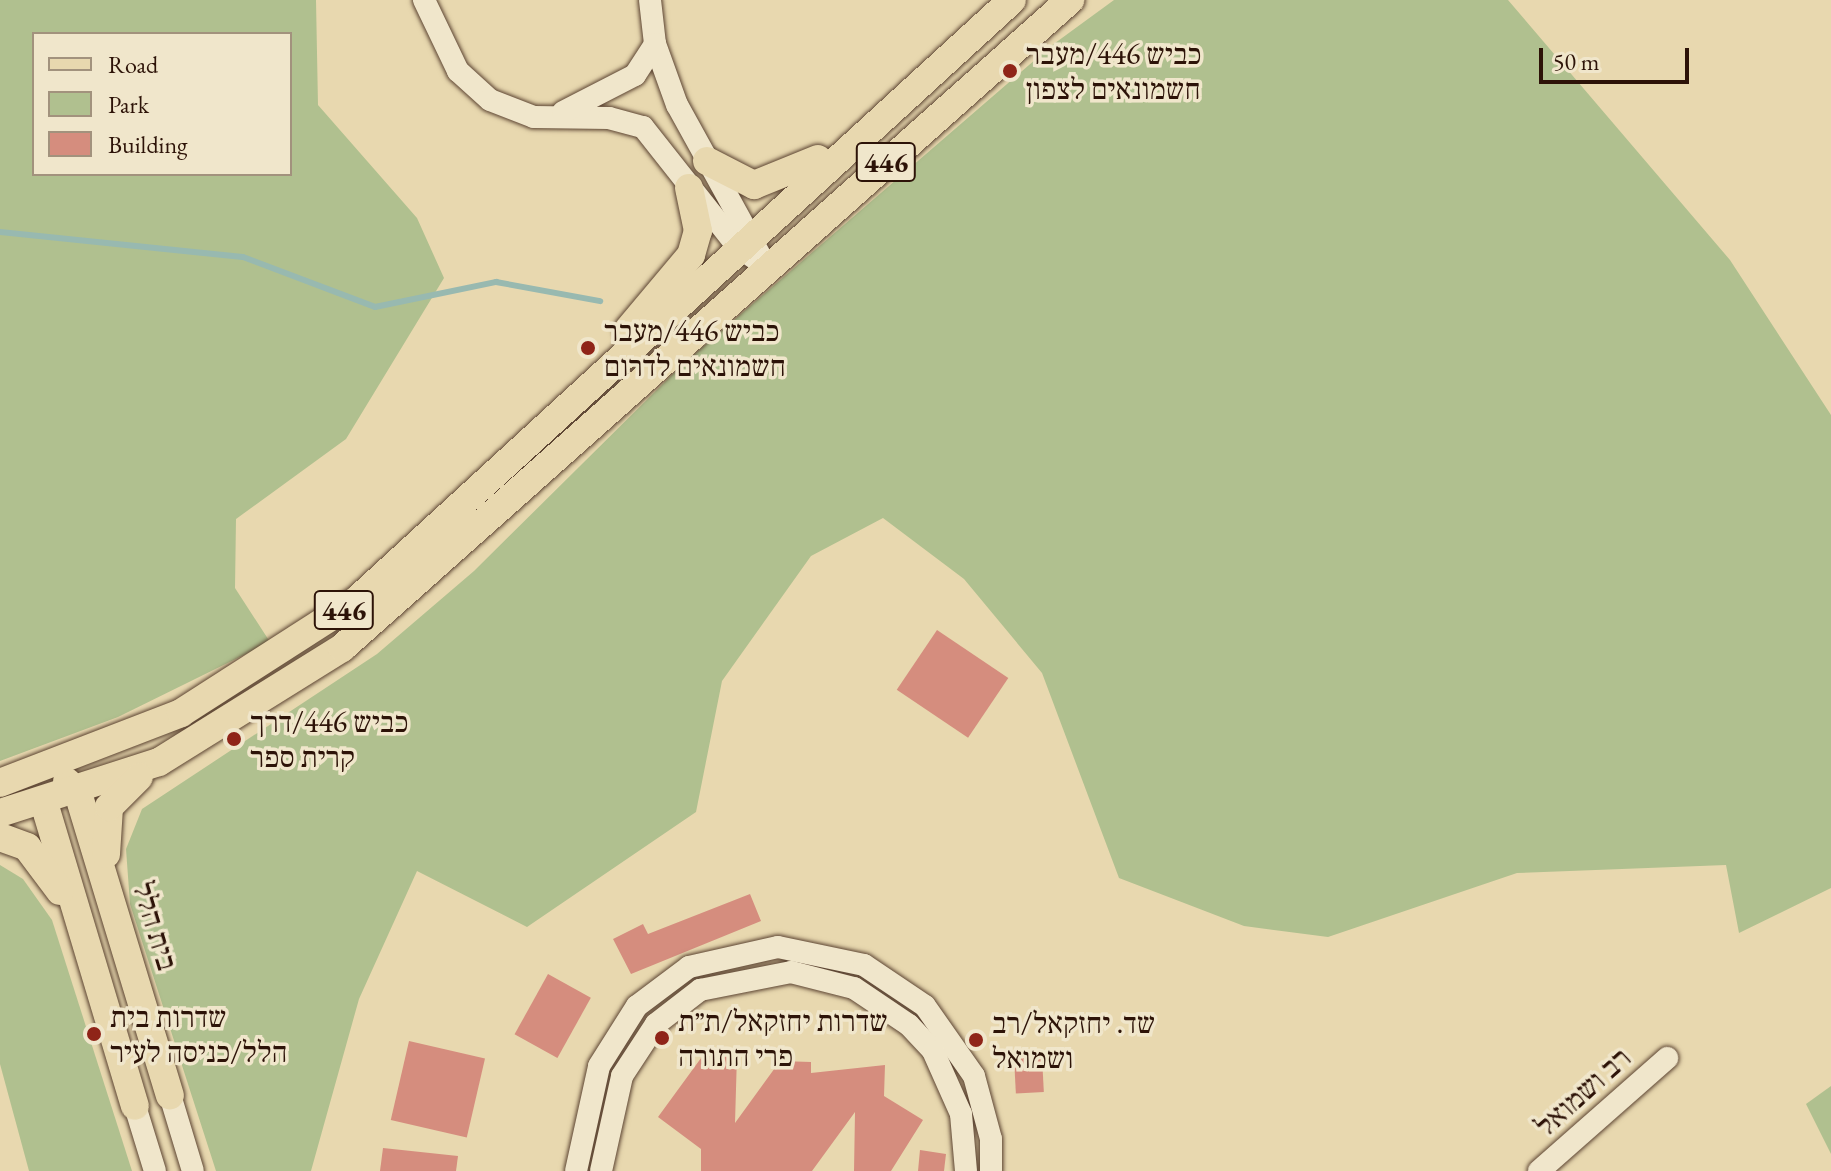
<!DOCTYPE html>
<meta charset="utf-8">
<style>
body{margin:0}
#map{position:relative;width:1831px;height:1171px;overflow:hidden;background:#e8d8af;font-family:"EB Garamond","Frank Ruhl Libre",serif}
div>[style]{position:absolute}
.green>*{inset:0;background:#b0c08f}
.stream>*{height:6px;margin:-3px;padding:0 3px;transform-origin:3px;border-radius:3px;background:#98b9b0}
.building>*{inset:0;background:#d58d7e;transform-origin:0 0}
.roads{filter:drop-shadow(0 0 2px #5c4432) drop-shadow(0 0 2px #5c4432)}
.minor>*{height:22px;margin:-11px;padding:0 11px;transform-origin:11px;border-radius:11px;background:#f0e6cb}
.major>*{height:28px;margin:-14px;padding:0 14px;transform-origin:14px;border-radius:14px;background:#e8d8af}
.dots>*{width:22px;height:22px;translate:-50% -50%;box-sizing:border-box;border:4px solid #f0e6cb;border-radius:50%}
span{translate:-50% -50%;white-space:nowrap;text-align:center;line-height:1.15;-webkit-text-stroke:7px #f0e6cb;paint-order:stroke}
.shield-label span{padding:2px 6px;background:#f0e6cb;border:2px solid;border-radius:6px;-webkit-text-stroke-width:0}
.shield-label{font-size:28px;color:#2d1308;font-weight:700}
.poi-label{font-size:30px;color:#2d1308}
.left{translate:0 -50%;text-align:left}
.street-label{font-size:30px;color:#2d1308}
.legend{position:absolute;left:32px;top:32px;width:260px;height:144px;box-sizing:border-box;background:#f0e6cb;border:2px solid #a2927d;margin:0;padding:10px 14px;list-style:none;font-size:24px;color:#2d1308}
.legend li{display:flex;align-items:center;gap:16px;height:40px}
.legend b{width:40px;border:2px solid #a2927d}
.scale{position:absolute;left:1539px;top:48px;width:150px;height:36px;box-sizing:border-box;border:4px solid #2d1308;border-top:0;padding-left:10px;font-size:24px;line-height:28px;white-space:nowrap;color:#2d1308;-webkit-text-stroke:6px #f0e6cb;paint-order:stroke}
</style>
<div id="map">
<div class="green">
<div style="clip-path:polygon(evenodd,0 0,316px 0,318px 105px,417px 218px,444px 278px,346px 439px,236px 519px,235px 588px,270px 642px,118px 717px,0 761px,0 0,34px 34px,290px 34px,290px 174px,34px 174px,34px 34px)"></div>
<div style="clip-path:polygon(1114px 0,1508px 0,1730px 260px,1831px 415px,1831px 888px,1739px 933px,1726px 865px,1517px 873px,1328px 937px,1244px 926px,1119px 878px,1042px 673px,964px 579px,883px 518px,811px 556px,722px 681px,696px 812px,527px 927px,417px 871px,359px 999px,311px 1171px,216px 1171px,130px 904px,126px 849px,142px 809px,377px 654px,474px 571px,683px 364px,1051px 46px)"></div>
<div style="clip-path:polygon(0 865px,23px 879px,52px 920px,132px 1171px,29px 1171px,0 1064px)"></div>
<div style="clip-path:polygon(1831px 1086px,1831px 1154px,1806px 1104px)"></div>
</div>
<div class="stream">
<div style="left:0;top:232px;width:244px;rotate:5.9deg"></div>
<div style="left:243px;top:257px;width:141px;rotate:20.7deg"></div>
<div style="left:375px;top:307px;width:124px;rotate:-11.7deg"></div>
<div style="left:496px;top:282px;width:106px;rotate:10.4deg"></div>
</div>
<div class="building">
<div style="left:937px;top:630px;width:86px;height:72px;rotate:34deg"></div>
<div style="clip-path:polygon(750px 894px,761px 921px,631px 974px,613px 939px,643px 924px,648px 934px)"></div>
<div style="left:548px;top:974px;width:49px;height:69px;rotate:29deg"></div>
<div style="left:409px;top:1041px;width:78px;height:81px;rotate:13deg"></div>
<div style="clip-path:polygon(704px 1054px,737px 1055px,735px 1123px,780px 1061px,811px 1062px,811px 1073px,885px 1065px,884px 1096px,923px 1120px,891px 1171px,854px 1171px,855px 1112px,812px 1171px,701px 1171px,701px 1149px,658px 1117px)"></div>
<div style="left:1042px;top:1057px;width:35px;height:28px;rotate:87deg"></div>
<div style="clip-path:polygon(383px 1148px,458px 1156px,456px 1171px,380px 1171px)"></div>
<div style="clip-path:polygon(920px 1150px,946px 1154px,944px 1171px,918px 1171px)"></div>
</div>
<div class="roads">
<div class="minor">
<div style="left:424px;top:0;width:79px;rotate:64.4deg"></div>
<div style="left:458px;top:71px;width:43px;rotate:42.2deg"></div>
<div style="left:490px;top:100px;width:47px;rotate:21.1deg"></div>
<div style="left:534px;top:117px;width:75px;rotate:0.8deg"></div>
<div style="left:609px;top:118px;width:35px;rotate:15deg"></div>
<div style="left:643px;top:127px;width:152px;rotate:51.7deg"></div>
<div style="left:737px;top:246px;width:35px;rotate:35deg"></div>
<div style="left:766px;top:266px;width:184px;rotate:-118.9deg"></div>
<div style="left:677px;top:105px;width:65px;rotate:-109.8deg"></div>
<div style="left:655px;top:44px;width:44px;rotate:-96.5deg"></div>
<div style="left:563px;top:112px;width:81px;rotate:-27.2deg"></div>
<div style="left:635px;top:75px;width:37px;rotate:-57deg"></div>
<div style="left:170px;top:1095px;width:79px;rotate:73.2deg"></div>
<div style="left:135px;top:1106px;width:68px;rotate:72.9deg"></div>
<div style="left:576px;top:1171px;width:107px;rotate:-77.6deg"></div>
<div style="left:599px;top:1066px;width:71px;rotate:-57.7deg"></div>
<div style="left:637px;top:1006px;width:65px;rotate:-36.9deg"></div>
<div style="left:689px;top:967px;width:91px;rotate:-12.7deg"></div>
<div style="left:778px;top:947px;width:88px;rotate:11.8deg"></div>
<div style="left:864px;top:965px;width:73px;rotate:33.9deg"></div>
<div style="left:925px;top:1006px;width:85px;rotate:55deg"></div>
<div style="left:974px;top:1076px;width:65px;rotate:74.9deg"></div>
<div style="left:991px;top:1139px;width:32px;rotate:90deg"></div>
<div style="left:601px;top:1171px;width:97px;rotate:-77.5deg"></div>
<div style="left:622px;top:1076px;width:62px;rotate:-56.8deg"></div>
<div style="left:656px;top:1024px;width:56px;rotate:-37.7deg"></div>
<div style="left:700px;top:990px;width:93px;rotate:-11.2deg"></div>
<div style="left:791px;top:972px;width:65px;rotate:14.3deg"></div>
<div style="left:854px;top:988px;width:66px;rotate:33.9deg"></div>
<div style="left:909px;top:1025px;width:35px;rotate:47deg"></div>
<div style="left:933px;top:1051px;width:69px;rotate:66deg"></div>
<div style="left:961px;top:1114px;width:57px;rotate:85deg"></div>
<div style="left:1539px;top:1171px;width:171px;rotate:-41.4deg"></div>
</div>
<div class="major">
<div style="left:707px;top:161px;width:53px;rotate:27.1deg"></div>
<div style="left:754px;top:185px;width:69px;rotate:-22.1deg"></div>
<div style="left:628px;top:330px;width:98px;rotate:-50deg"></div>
<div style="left:691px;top:255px;width:25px;rotate:-74deg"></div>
<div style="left:698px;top:231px;width:44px;rotate:-101.8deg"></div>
<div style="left:67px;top:782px;width:16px;rotate:45deg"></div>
<div style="left:78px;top:793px;width:316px;rotate:73.1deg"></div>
<div style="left:0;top:783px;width:194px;rotate:-21.1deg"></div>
<div style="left:181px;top:713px;width:209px;rotate:-32.7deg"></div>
<div style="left:357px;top:600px;width:888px;rotate:-42.49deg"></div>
<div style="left:44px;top:803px;width:316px;rotate:73.3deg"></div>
<div style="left:0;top:813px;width:167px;rotate:-17.8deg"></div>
<div style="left:159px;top:762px;width:216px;rotate:-31.9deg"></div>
<div style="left:342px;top:648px;width:975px;rotate:-41.67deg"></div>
<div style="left:0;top:837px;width:29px;rotate:20deg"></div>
<div style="left:27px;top:847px;width:55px;rotate:53.1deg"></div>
<div style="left:106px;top:854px;width:47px;rotate:-86.3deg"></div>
<div style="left:109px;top:807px;width:42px;rotate:-45deg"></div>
</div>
</div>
<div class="dots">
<div style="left:1010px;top:71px;background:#8f2418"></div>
<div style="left:588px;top:348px;background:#8f2418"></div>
<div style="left:234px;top:739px;background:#8f2418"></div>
<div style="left:94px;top:1034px;background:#8f2418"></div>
<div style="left:662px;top:1038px;background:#8f2418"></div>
<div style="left:976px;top:1040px;background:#8f2418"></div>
</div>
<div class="shield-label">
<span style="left:886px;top:162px">446</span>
<span style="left:344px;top:610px">446</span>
</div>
<div class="poi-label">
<span class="left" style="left:1026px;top:71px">כביש 446/מעבר<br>חשמונאים לצפון</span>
<span class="left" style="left:604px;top:348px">כביש 446/מעבר<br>חשמונאים לדרום</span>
<span class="left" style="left:250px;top:739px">כביש 446/דרך<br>קרית ספר</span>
<span class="left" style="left:110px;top:1034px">שדרות בית<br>הלל/כניסה לעיר</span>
<span class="left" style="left:678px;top:1038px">שדרות יחזקאל/ת״ת<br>פרי התורה</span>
<span class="left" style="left:992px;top:1040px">שד. יחזקאל/רב<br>ושמואל</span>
</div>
<div class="street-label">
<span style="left:155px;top:926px;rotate:73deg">בית הלל</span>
<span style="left:1583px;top:1092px;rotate:-42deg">רב ושמואל</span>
</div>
<ul class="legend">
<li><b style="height:10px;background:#e8d8af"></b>Road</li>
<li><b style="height:22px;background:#b0c08f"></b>Park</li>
<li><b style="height:22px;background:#d58d7e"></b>Building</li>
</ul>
<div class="scale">50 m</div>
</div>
